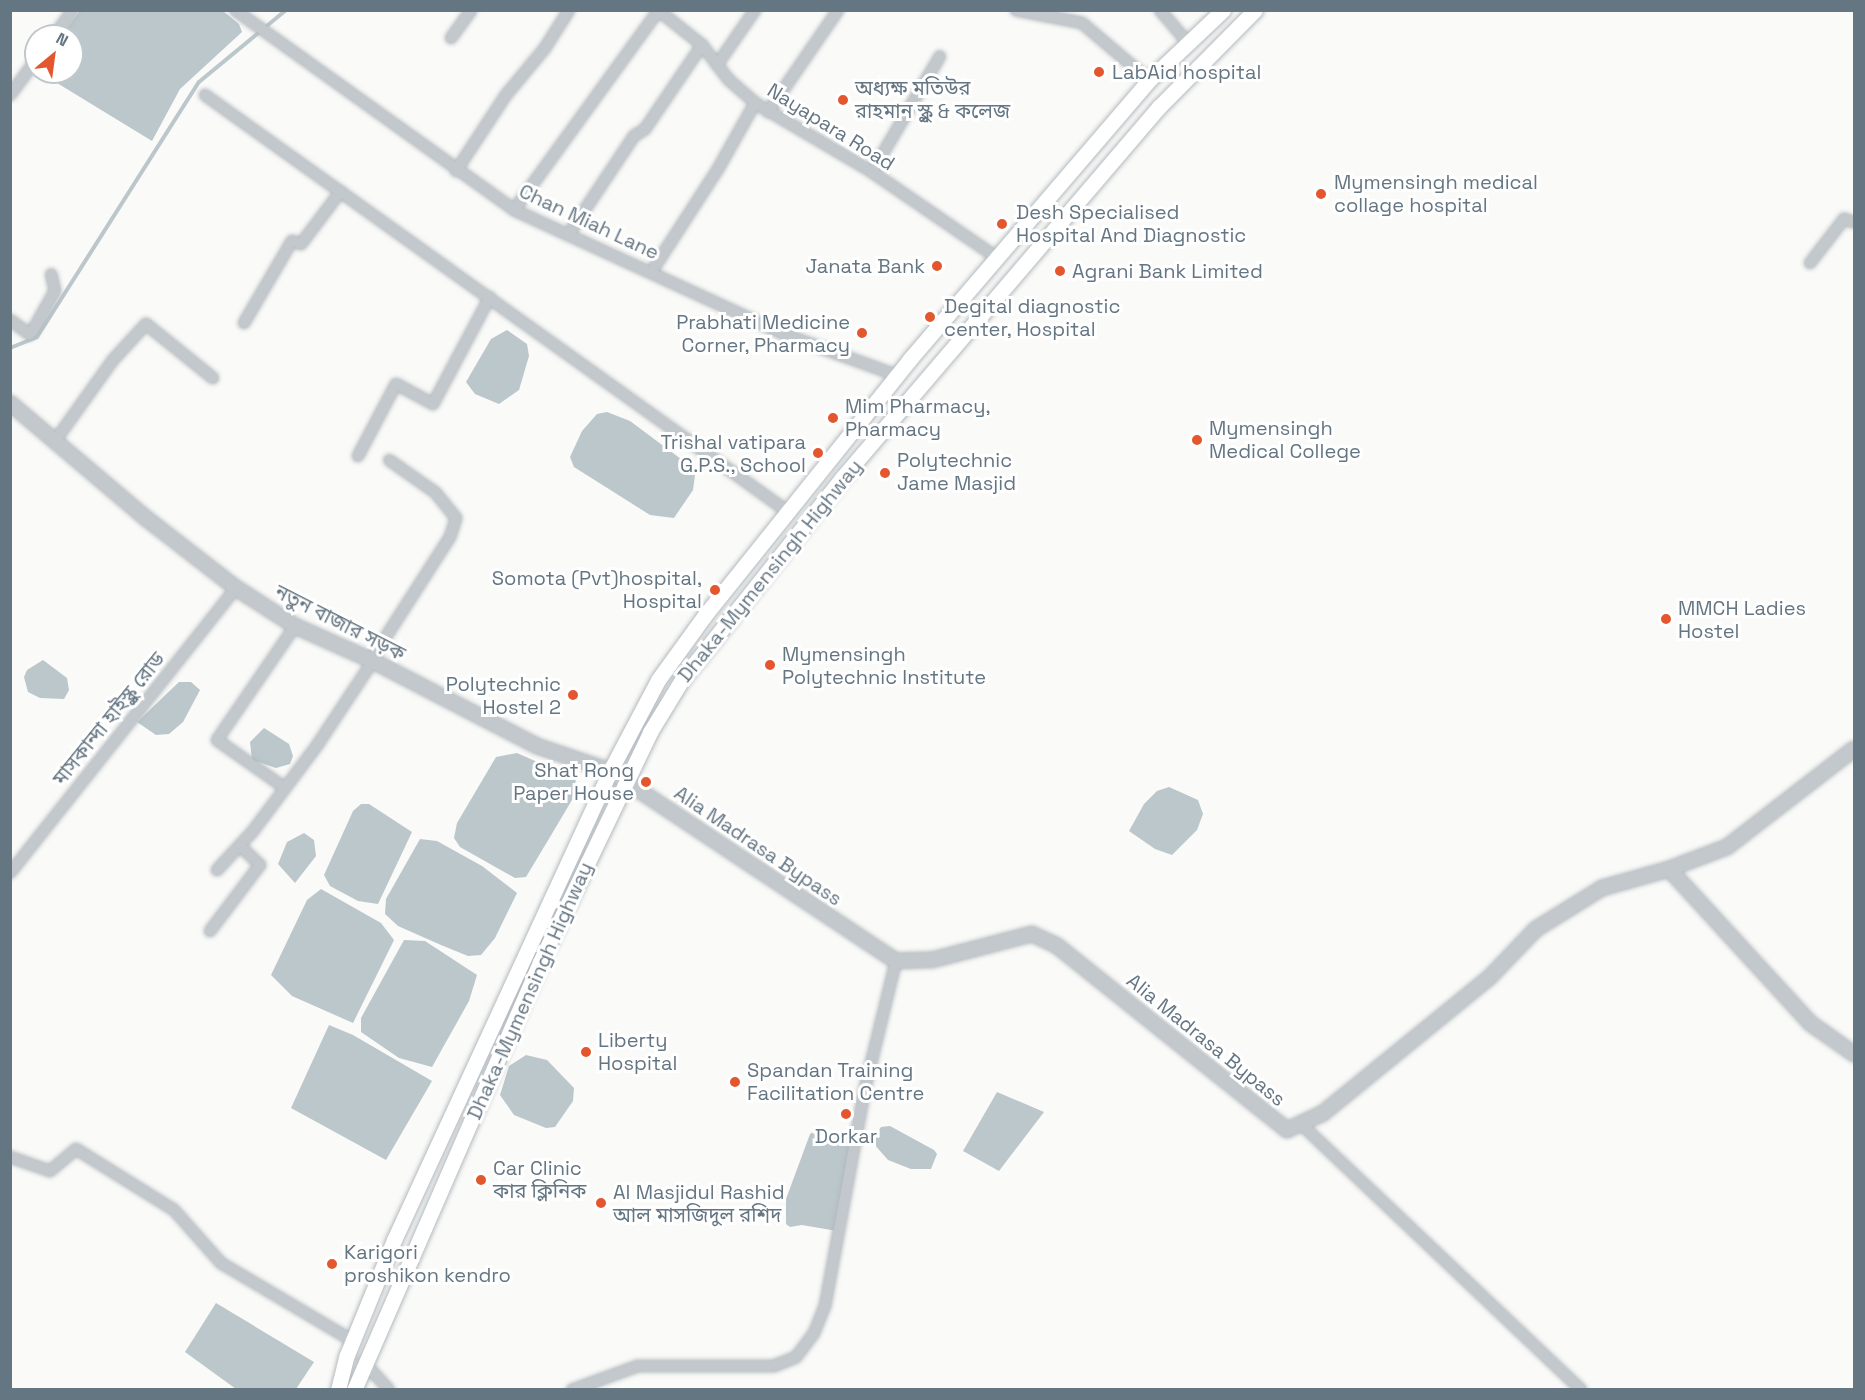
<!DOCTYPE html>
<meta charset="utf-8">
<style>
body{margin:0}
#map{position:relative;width:1865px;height:1400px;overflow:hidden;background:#fafaf8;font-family:"Space Grotesk","Noto Sans Bengali",sans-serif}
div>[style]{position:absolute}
.water>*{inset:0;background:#bbc7cb}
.stream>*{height:4px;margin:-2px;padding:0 2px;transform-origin:2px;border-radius:2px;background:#bbc7cb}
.roads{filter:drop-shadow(0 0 2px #b3babf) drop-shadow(0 0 2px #b3babf)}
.minor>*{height:10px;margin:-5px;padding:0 5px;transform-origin:5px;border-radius:5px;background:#c3c8cc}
.tertiary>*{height:14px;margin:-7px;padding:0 7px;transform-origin:7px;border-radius:7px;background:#c3c8cc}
.secondary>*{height:15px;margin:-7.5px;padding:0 7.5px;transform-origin:7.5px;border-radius:7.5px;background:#fff}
.dots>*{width:16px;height:16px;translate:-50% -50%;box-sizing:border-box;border:3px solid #fff;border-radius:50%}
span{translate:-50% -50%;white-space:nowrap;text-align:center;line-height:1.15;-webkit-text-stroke:6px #fff;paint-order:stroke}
.poi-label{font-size:20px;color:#657683}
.left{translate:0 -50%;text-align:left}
.right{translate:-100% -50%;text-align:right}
.street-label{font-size:20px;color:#657683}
.frame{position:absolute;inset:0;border:12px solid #657683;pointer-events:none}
.north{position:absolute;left:24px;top:24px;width:60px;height:60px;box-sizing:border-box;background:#fff;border:2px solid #c1c8cd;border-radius:50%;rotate:29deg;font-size:16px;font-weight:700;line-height:24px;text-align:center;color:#657683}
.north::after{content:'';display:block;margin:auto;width:21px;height:27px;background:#e4572e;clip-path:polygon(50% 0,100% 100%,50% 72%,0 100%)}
</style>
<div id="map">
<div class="water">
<div style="clip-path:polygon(80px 11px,223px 11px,239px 24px,242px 32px,180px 89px,152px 141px,39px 72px,72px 72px,72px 36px,61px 36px)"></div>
<div style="clip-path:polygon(507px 330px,527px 344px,529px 356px,519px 390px,499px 404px,475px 394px,466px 382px,491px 339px)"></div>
<div style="clip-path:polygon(607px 412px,630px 421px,689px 465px,695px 475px,693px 490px,674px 518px,650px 515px,574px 467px,570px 457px,582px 431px,597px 414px)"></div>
<div style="clip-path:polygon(43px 660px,67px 678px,69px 690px,64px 699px,40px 698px,28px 692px,24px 677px,27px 670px)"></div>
<div style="clip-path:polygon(179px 682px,191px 682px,200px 690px,183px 722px,169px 734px,156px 735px,137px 722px)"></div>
<div style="clip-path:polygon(264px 728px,289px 744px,293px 756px,290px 764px,276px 768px,252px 760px,250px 742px)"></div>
<div style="clip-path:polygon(517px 753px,576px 779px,572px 800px,550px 837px,526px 877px,515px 878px,460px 847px,454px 838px,457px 823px,496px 757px)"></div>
<div style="clip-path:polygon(1169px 787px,1198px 800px,1203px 814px,1197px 830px,1172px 855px,1155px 849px,1129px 831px,1144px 804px,1157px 791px)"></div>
<div style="clip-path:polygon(361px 804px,369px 804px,412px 832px,378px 904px,358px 901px,330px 886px,324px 875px,353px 811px)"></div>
<div style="clip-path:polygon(304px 833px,314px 840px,316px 856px,295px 883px,278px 864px,287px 842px)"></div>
<div style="clip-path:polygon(420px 839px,437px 841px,482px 866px,517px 893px,495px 938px,481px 955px,468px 956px,441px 945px,398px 926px,385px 914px,386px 899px)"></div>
<div style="clip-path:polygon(321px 889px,381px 923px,394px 940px,353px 1023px,292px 996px,271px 975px,307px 900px)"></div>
<div style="clip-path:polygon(404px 940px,425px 941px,477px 975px,469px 1001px,432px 1067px,399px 1058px,361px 1032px,361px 1018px)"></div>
<div style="clip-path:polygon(329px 1025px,353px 1035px,432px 1081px,386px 1160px,291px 1108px)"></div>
<div style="clip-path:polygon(526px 1055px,547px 1060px,574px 1088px,573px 1101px,555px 1127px,546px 1128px,514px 1115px,500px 1095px,509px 1066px)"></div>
<div style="clip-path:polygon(997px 1092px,1044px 1112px,999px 1171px,963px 1151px)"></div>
<div style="clip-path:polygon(890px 1126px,934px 1150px,937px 1154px,931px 1169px,911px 1169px,888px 1160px,874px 1144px,874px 1138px,881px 1127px)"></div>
<div style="clip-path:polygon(817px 1129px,851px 1136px,837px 1231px,802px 1225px,790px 1227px,786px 1224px,786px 1199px,810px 1134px)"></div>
<div style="clip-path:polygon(216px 1303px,314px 1362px,296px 1389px,236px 1389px,185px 1352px)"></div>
</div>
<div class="stream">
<div style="left:10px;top:348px;width:29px;rotate:-22deg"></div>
<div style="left:37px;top:337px;width:302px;rotate:-57.6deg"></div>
<div style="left:199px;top:82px;width:113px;rotate:-39.6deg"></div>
</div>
<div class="roads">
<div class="minor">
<div style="left:235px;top:10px;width:343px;rotate:35.6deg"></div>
<div style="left:514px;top:210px;width:299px;rotate:24.7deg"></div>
<div style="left:786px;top:335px;width:117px;rotate:20deg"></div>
<div style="left:658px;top:10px;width:56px;rotate:38.5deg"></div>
<div style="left:702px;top:45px;width:44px;rotate:52.4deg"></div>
<div style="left:729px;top:80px;width:35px;rotate:41deg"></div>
<div style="left:755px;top:103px;width:136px;rotate:30.5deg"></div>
<div style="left:872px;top:172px;width:154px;rotate:34.4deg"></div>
<div style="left:1016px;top:10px;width:67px;rotate:11.1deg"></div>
<div style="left:1082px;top:23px;width:88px;rotate:40.4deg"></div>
<div style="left:1160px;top:10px;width:43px;rotate:49.7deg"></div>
<div style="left:54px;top:36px;width:32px;rotate:-54deg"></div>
<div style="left:451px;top:38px;width:34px;rotate:-54deg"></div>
<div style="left:717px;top:65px;width:67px;rotate:-55.4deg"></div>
<div style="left:10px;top:95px;width:44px;rotate:-53.4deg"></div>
<div style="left:205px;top:95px;width:715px;rotate:35.56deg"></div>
<div style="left:768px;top:112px;width:124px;rotate:-55.5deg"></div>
<div style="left:456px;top:171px;width:91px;rotate:-56.7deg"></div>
<div style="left:506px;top:95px;width:61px;rotate:-50.3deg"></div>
<div style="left:545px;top:48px;width:45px;rotate:-57.7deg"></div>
<div style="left:872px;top:172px;width:134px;rotate:-59.6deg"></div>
<div style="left:514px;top:210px;width:246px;rotate:-54.1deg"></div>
<div style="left:568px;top:235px;width:119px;rotate:-56.3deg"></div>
<div style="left:634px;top:136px;width:13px;rotate:-32deg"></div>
<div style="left:645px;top:129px;width:102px;rotate:-55.8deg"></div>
<div style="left:1810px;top:263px;width:56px;rotate:-52.3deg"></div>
<div style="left:1844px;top:219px;width:10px;rotate:17deg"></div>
<div style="left:652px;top:271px;width:121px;rotate:-57.1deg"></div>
<div style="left:718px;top:169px;width:76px;rotate:-60.7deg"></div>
<div style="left:10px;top:320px;width:24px;rotate:36deg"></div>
<div style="left:29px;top:334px;width:6px;rotate:-45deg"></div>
<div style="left:33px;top:330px;width:45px;rotate:-60.6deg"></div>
<div style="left:55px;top:291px;width:17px;rotate:-103deg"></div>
<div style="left:244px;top:323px;width:95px;rotate:-59.7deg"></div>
<div style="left:292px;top:241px;width:9px;rotate:18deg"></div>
<div style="left:301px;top:244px;width:66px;rotate:-53deg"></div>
<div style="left:55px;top:441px;width:100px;rotate:-54.4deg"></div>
<div style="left:113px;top:360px;width:49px;rotate:-47.5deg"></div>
<div style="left:146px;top:324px;width:86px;rotate:38.9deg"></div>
<div style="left:358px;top:456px;width:81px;rotate:-62.2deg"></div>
<div style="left:396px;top:384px;width:42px;rotate:28.4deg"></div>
<div style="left:433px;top:404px;width:121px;rotate:-62deg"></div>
<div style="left:371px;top:660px;width:146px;rotate:-57.3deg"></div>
<div style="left:450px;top:537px;width:20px;rotate:-72deg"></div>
<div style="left:456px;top:518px;width:32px;rotate:-129deg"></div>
<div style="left:436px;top:493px;width:57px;rotate:-144.9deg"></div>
<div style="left:285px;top:788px;width:83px;rotate:-144.8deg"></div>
<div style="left:217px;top:740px;width:138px;rotate:-55.6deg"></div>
<div style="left:217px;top:870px;width:53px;rotate:-47.3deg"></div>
<div style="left:253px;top:831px;width:109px;rotate:-53.2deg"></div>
<div style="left:318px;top:744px;width:100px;rotate:-56.5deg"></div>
<div style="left:10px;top:873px;width:364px;rotate:-51.6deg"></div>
<div style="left:210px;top:931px;width:83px;rotate:-52.9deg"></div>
<div style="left:260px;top:865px;width:28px;rotate:-136deg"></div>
<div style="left:1301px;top:1124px;width:386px;rotate:43.5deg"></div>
<div style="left:10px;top:1157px;width:42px;rotate:19.3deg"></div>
<div style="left:50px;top:1171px;width:34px;rotate:-40deg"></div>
<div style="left:76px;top:1149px;width:115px;rotate:31.9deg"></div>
<div style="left:174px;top:1210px;width:71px;rotate:48.4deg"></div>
<div style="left:221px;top:1263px;width:153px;rotate:30.6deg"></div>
<div style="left:363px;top:1361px;width:39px;rotate:48deg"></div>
<div style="left:572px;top:1390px;width:70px;rotate:-20deg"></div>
<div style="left:638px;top:1366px;width:136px"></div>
<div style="left:774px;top:1366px;width:24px;rotate:-22deg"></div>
<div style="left:796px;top:1357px;width:30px;rotate:-53deg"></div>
<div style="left:814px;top:1333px;width:29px;rotate:-68deg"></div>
<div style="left:825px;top:1306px;width:222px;rotate:-79.6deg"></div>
<div style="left:865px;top:1088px;width:131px;rotate:-76.3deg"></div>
</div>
<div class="tertiary">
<div style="left:10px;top:403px;width:180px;rotate:40.3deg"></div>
<div style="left:147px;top:519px;width:113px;rotate:37.8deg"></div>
<div style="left:236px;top:588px;width:70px;rotate:32.8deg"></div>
<div style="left:295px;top:626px;width:85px;rotate:24.2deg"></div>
<div style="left:373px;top:661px;width:185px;rotate:27.4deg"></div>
<div style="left:537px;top:746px;width:77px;rotate:18.9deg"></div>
<div style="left:610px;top:771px;width:343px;rotate:33.6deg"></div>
<div style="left:896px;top:961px;width:36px;rotate:-2deg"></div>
<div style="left:932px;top:960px;width:103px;rotate:-14.6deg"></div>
<div style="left:1032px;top:934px;width:26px;rotate:25deg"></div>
<div style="left:1056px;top:945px;width:296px;rotate:38.7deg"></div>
<div style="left:1287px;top:1130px;width:38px;rotate:-25deg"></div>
<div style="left:1322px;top:1114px;width:215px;rotate:-39.2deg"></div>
<div style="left:1489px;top:978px;width:68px;rotate:-46.2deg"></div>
<div style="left:1536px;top:929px;width:78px;rotate:-31.8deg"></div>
<div style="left:1602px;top:888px;width:70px;rotate:-15.8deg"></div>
<div style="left:1669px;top:869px;width:62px;rotate:-20.8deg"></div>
<div style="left:1727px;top:847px;width:160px;rotate:-37.7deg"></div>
<div style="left:1669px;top:869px;width:209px;rotate:47.5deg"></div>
<div style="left:1810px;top:1023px;width:54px;rotate:35.2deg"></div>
</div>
<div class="secondary">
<div style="left:338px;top:1390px;width:36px;rotate:-76deg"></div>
<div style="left:347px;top:1355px;width:124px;rotate:-67.8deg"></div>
<div style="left:394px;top:1240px;width:516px;rotate:-65.27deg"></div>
<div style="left:610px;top:771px;width:103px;rotate:-62.2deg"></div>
<div style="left:658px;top:680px;width:80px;rotate:-54.1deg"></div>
<div style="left:705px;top:615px;width:328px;rotate:-51.3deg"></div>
<div style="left:910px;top:359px;width:367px;rotate:-49.4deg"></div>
<div style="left:1149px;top:80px;width:102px;rotate:-43.4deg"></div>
<div style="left:354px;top:1390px;width:467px;rotate:-66.5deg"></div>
<div style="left:540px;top:962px;width:255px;rotate:-64.4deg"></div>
<div style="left:650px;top:732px;width:63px;rotate:-58.6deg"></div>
<div style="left:683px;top:678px;width:256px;rotate:-51.5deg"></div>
<div style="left:842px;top:478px;width:488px;rotate:-49.5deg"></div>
<div style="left:1159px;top:107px;width:136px;rotate:-45.3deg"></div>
</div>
</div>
<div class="dots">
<div style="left:1099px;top:72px;background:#e4572e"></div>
<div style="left:843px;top:100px;background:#e4572e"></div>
<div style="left:1321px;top:194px;background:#e4572e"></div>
<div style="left:1002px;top:224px;background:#e4572e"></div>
<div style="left:937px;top:266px;background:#e4572e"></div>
<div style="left:1060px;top:271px;background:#e4572e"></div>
<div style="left:930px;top:317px;background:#e4572e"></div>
<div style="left:862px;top:333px;background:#e4572e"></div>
<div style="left:833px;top:418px;background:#e4572e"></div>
<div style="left:1197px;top:440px;background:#e4572e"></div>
<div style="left:818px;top:453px;background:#e4572e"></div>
<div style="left:885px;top:473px;background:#e4572e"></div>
<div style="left:715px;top:590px;background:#e4572e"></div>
<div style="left:1666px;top:619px;background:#e4572e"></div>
<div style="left:770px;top:665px;background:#e4572e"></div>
<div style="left:573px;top:695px;background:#e4572e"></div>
<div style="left:646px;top:782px;background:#e4572e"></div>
<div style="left:586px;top:1052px;background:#e4572e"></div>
<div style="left:735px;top:1082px;background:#e4572e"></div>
<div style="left:846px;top:1114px;background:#e4572e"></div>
<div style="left:481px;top:1180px;background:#e4572e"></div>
<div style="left:601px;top:1203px;background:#e4572e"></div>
<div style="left:332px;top:1264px;background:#e4572e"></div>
</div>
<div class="poi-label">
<span class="left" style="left:1112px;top:72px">LabAid hospital</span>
<span class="left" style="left:855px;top:100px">অধ্যক্ষ মতিউর<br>রাহমান স্কুল &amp; কলেজ</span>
<span class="left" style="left:1334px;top:194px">Mymensingh medical<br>collage hospital</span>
<span class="left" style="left:1016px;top:224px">Desh Specialised<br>Hospital And Diagnostic</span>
<span class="right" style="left:925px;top:266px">Janata Bank</span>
<span class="left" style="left:1072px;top:271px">Agrani Bank Limited</span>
<span class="left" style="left:944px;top:318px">Degital diagnostic<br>center, Hospital</span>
<span class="right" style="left:850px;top:334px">Prabhati Medicine<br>Corner, Pharmacy</span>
<span class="left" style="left:845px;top:418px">Mim Pharmacy,<br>Pharmacy</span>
<span class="left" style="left:1209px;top:440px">Mymensingh<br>Medical College</span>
<span class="right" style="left:806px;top:454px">Trishal vatipara<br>G.P.S., School</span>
<span class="left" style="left:897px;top:472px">Polytechnic<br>Jame Masjid</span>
<span class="right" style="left:702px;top:590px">Somota (Pvt)hospital,<br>Hospital</span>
<span class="left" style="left:1678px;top:620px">MMCH Ladies<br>Hostel</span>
<span class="left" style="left:782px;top:666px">Mymensingh<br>Polytechnic Institute</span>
<span class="right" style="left:561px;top:696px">Polytechnic<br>Hostel 2</span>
<span class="right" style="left:634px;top:782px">Shat Rong<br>Paper House</span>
<span class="left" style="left:598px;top:1052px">Liberty<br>Hospital</span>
<span class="left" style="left:747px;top:1082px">Spandan Training<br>Facilitation Centre</span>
<span style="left:846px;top:1136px">Dorkar</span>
<span class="left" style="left:493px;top:1180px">Car Clinic<br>কার ক্লিনিক</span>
<span class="left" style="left:613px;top:1204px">Al Masjidul Rashid<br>আল মাসজিদুল রশিদ</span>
<span class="left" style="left:344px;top:1264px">Karigori<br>proshikon kendro</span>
</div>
<div class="street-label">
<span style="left:831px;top:127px;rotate:32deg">Nayapara Road</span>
<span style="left:589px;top:222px;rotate:25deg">Chan Miah Lane</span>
<span style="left:770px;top:571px;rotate:-51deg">Dhaka-Mymensingh Highway</span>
<span style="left:340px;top:623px;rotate:27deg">নতুন বাজার সড়ক</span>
<span style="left:109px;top:719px;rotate:-51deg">মাসকান্দা হাইস্কুল রোড</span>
<span style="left:758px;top:846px;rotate:34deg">Alia Madrasa Bypass</span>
<span style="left:530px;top:991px;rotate:-66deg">Dhaka-Mymensingh Highway</span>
<span style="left:1206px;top:1040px;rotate:39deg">Alia Madrasa Bypass</span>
</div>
<div class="frame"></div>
<div class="north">N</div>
</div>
